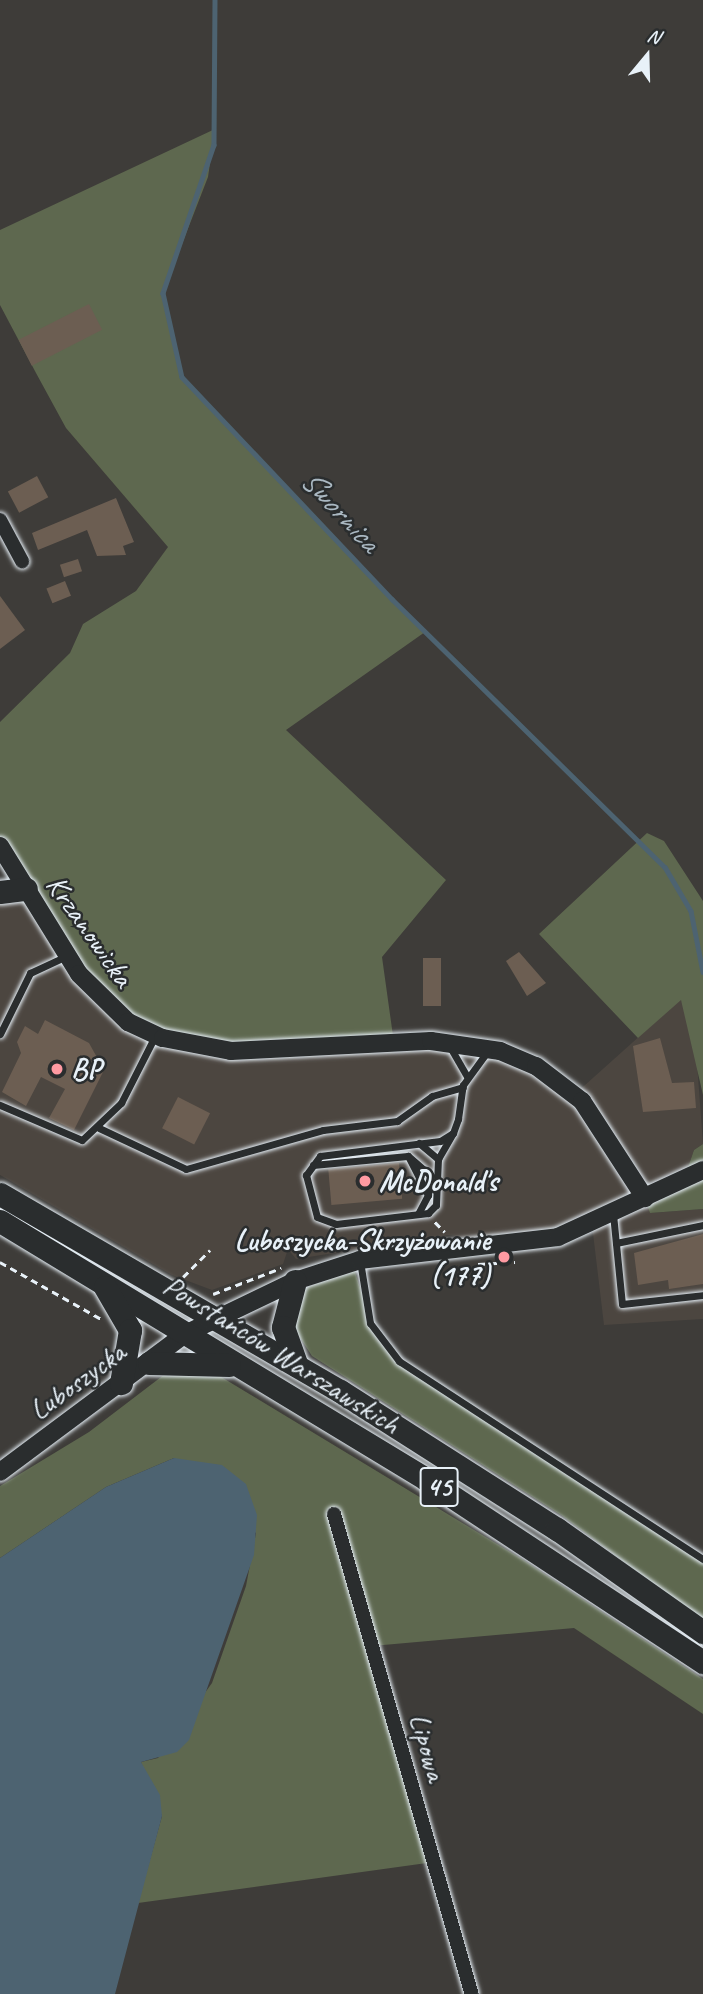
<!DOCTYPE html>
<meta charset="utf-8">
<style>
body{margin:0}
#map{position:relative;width:703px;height:1994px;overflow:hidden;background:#3e3c39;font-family:Caveat,sans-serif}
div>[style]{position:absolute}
.built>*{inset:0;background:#4c4640}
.green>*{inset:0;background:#5e684f}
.water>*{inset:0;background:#4d6371}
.stream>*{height:4.5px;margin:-2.25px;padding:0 2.25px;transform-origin:2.25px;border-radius:2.25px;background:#4d6371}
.building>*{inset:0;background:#6c5e52;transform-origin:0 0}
.path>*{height:2.5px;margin-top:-1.25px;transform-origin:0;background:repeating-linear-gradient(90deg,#e8f1f8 0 7px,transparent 0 12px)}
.roads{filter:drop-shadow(0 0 2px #e8f1f8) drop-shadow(0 0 2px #e8f1f8)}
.service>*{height:7px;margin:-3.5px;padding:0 3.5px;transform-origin:3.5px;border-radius:3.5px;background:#2a2d2e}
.minor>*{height:14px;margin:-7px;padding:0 7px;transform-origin:7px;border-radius:7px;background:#2a2d2e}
.tertiary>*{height:18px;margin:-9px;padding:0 9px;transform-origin:9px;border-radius:9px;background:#2a2d2e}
.primary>*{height:23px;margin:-11.5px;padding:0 11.5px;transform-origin:11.5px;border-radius:11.5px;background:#2a2d2e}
.dots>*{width:19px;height:19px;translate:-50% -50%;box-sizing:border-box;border:4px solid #2a2d2e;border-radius:50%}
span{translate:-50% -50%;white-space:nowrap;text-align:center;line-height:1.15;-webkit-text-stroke:5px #2a2d2e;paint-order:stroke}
.shield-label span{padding:2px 5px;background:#2a2d2e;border:2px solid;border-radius:5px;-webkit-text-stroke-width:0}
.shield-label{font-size:28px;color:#e8f1f8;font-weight:700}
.street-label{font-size:30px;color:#e8f1f8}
.poi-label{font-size:30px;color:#e8f1f8;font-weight:700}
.left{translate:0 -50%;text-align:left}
.right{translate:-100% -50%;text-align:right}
.water-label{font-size:32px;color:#aab8c2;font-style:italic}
.north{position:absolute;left:612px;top:21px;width:70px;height:70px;-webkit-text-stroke:5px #2a2d2e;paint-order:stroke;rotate:19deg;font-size:19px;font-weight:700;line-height:28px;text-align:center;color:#e8f1f8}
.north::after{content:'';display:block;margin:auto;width:24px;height:32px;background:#e8f1f8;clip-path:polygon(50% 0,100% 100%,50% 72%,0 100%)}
</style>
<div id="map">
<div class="built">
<div style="clip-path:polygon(26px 889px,98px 998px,479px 1045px,575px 1094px,681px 999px,696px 1049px,703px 1144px,694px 1150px,684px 1179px,651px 1213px,703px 1209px,703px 1319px,604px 1325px,592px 1225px,516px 1244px,448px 1235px,296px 1259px,288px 1249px,283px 1264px,212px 1290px,172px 1275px,0 1175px,0 892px)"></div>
</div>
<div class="green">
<div style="clip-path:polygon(215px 129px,208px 177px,163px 293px,182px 377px,425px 632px,286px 730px,446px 880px,382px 957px,394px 1043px,205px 1048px,114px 1012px,0 846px,0 722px,70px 653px,83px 624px,136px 591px,168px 547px,66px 428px,36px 373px,0 305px,0 230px)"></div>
<div style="clip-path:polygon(647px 833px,664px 841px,703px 901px,703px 1095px,681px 1000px,638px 1038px,539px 934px)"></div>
<div style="clip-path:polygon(703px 1144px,703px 1209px,650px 1213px,645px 1198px,684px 1179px,694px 1150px)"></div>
<div style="clip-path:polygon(354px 1269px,376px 1337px,399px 1361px,703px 1559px,703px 1620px,561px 1515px,312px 1356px,293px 1327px,303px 1289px)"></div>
<div style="clip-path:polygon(208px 1369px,522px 1559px,703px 1679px,703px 1714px,574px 1628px,372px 1646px,434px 1862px,138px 1903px,162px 1816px,141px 1762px,158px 1758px,212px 1683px,246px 1586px,256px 1533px,174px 1458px,106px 1487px,0 1558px,0 1486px,89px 1432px,165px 1374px)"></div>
</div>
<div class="water">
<div style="clip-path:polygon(174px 1458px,222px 1465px,246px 1484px,257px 1515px,254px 1555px,189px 1740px,177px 1752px,141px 1762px,160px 1795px,162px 1816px,115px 1994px,0 1994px,0 1558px,106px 1487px)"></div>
</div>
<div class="stream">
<div style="left:215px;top:0;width:145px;rotate:90.4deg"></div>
<div style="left:214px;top:145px;width:157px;rotate:109deg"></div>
<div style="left:163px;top:293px;width:86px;rotate:77.3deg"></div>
<div style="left:182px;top:377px;width:306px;rotate:46.6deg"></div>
<div style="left:392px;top:599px;width:383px;rotate:44.5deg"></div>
<div style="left:665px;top:867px;width:51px;rotate:59.4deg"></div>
<div style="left:691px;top:911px;width:62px;rotate:78.9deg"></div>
</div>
<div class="building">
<div style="left:89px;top:304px;width:29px;height:79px;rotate:63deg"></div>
<div style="left:37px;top:476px;width:24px;height:33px;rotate:62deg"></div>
<div style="clip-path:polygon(116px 498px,134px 542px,123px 546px,126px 555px,97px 556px,87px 530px,38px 550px,32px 533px)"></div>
<div style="left:78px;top:559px;width:13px;height:19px;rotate:72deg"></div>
<div style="left:65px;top:581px;width:16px;height:20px;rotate:68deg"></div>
<div style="clip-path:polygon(0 596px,25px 630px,0 649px)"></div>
<div style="clip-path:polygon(519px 952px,546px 983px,527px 996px,506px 961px)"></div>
<div style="left:423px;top:958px;width:18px;height:48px"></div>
<div style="clip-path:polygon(45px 1020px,89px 1043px,104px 1070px,74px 1130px,49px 1118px,65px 1089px,41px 1077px,26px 1106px,2px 1092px,21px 1053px,17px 1042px,25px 1026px,38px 1034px)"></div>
<div style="clip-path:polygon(660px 1038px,672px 1083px,694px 1082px,696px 1108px,643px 1112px,633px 1046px)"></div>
<div style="left:178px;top:1097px;width:36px;height:35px;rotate:27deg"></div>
<div style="left:399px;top:1163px;width:36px;height:71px;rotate:85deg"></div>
<div style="clip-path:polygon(703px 1234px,703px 1284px,669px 1289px,668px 1280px,638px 1285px,634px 1253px)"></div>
</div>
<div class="path">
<div style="left:435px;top:1222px;width:14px;rotate:45deg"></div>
<div style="left:0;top:1262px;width:116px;rotate:29.4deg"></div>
<div style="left:478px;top:1264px;width:37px;rotate:-3deg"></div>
<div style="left:183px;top:1277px;width:38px;rotate:-45deg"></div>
<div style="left:213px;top:1294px;width:73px;rotate:-20.9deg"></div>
</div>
<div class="roads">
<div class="service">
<div style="left:0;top:1034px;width:68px;rotate:-63.8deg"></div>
<div style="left:30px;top:973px;width:40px;rotate:-25deg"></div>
<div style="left:450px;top:1047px;width:34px;rotate:60deg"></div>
<div style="left:0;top:1105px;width:89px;rotate:23.1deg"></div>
<div style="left:82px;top:1140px;width:54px;rotate:-43.5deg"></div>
<div style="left:121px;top:1103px;width:75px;rotate:-63.1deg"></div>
<div style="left:99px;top:1128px;width:96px;rotate:25.2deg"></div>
<div style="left:186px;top:1169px;width:142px;rotate:-15.9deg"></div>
<div style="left:323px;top:1130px;width:75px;rotate:-6.9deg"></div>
<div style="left:397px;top:1121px;width:43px;rotate:-35.5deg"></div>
<div style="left:432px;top:1096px;width:32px;rotate:-16deg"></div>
<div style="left:453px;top:1133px;width:15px;rotate:148deg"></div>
<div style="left:440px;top:1141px;width:121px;rotate:172.9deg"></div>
<div style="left:320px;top:1156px;width:24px;rotate:126deg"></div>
<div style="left:306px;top:1175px;width:43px;rotate:75.3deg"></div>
<div style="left:317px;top:1217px;width:20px;rotate:20deg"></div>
<div style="left:336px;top:1224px;width:93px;rotate:-6.8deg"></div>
<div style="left:428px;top:1213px;width:11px;rotate:-45deg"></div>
<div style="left:436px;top:1205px;width:46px;rotate:-87.5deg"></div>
<div style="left:438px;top:1159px;width:30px;rotate:-60deg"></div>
<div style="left:453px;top:1133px;width:15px;rotate:-70deg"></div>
<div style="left:458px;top:1119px;width:34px;rotate:-82deg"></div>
<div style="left:463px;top:1085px;width:41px;rotate:-54deg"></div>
<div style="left:419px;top:1143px;width:25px;rotate:40deg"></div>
<div style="left:408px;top:1156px;width:30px;rotate:41deg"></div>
<div style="left:431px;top:1176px;width:19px;rotate:99deg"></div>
<div style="left:313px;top:1165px;width:95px;rotate:-5.4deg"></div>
<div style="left:408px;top:1156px;width:44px;rotate:62.9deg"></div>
<div style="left:428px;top:1195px;width:21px;rotate:118deg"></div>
<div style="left:613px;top:1214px;width:90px;rotate:84.3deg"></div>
<div style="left:622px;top:1304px;width:81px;rotate:-6.3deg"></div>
<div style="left:616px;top:1243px;width:89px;rotate:-11.7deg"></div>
<div style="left:360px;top:1261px;width:63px;rotate:80.8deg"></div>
<div style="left:370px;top:1323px;width:48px;rotate:52.7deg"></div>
<div style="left:399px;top:1361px;width:363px;rotate:33.1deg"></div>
</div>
<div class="minor">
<div style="left:0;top:520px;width:47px;rotate:61.8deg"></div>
<div style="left:334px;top:1514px;width:499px;rotate:74deg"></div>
</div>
<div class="tertiary">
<div style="left:0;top:846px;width:150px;rotate:58.3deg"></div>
<div style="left:79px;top:974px;width:69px;rotate:44.4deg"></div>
<div style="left:128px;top:1022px;width:38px;rotate:25deg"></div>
<div style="left:163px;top:1038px;width:69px;rotate:10.8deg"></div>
<div style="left:231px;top:1051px;width:200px;rotate:-2.9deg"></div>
<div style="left:431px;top:1041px;width:70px;rotate:8.2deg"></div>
<div style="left:500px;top:1051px;width:39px;rotate:23deg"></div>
<div style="left:536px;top:1066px;width:58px;rotate:37.3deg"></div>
<div style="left:582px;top:1101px;width:116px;rotate:57deg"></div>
<div style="left:0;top:1472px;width:231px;rotate:-36.7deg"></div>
<div style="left:185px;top:1334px;width:122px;rotate:-25.7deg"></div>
<div style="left:295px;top:1281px;width:68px;rotate:-17.9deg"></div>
<div style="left:360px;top:1260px;width:199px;rotate:-6.6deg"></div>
<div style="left:558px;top:1237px;width:160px;rotate:-24.8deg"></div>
</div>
<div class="primary">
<div style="left:0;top:892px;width:26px;rotate:-7deg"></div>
<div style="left:0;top:1194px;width:393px;rotate:30.1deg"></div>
<div style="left:340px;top:1391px;width:257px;rotate:32.5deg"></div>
<div style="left:557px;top:1529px;width:179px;rotate:35.2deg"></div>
<div style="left:0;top:1221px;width:499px;rotate:31.2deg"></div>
<div style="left:427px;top:1480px;width:331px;rotate:33.4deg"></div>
<div style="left:295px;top:1281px;width:48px;rotate:104.6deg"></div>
<div style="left:283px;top:1327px;width:41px;rotate:70.3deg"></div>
<div style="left:105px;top:1287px;width:50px;rotate:59.8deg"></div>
<div style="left:130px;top:1330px;width:54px;rotate:99.6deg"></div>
<div style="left:149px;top:1363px;width:80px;rotate:1.4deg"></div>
</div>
</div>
<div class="dots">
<div style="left:57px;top:1069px;background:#ff9aa2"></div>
<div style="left:365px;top:1181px;background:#ff9aa2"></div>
<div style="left:504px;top:1257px;background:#ff9aa2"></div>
</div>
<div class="shield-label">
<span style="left:439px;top:1487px">45</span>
</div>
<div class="street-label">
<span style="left:90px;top:931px;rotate:55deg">Krzanowicka</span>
<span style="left:282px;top:1354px;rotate:32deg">Powstańców Warszawskich</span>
<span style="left:77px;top:1381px;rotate:-36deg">Luboszycka</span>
<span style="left:428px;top:1747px;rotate:74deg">Lipowa</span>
</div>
<div class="poi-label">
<span class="left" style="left:71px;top:1069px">BP</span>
<span class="left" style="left:379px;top:1181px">McDonald's</span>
<span class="right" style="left:490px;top:1257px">Luboszycka-Skrzyżowanie<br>(177)</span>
</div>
<div class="water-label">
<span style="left:340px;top:511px;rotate:47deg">Swornica</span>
</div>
<div class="north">N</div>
</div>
